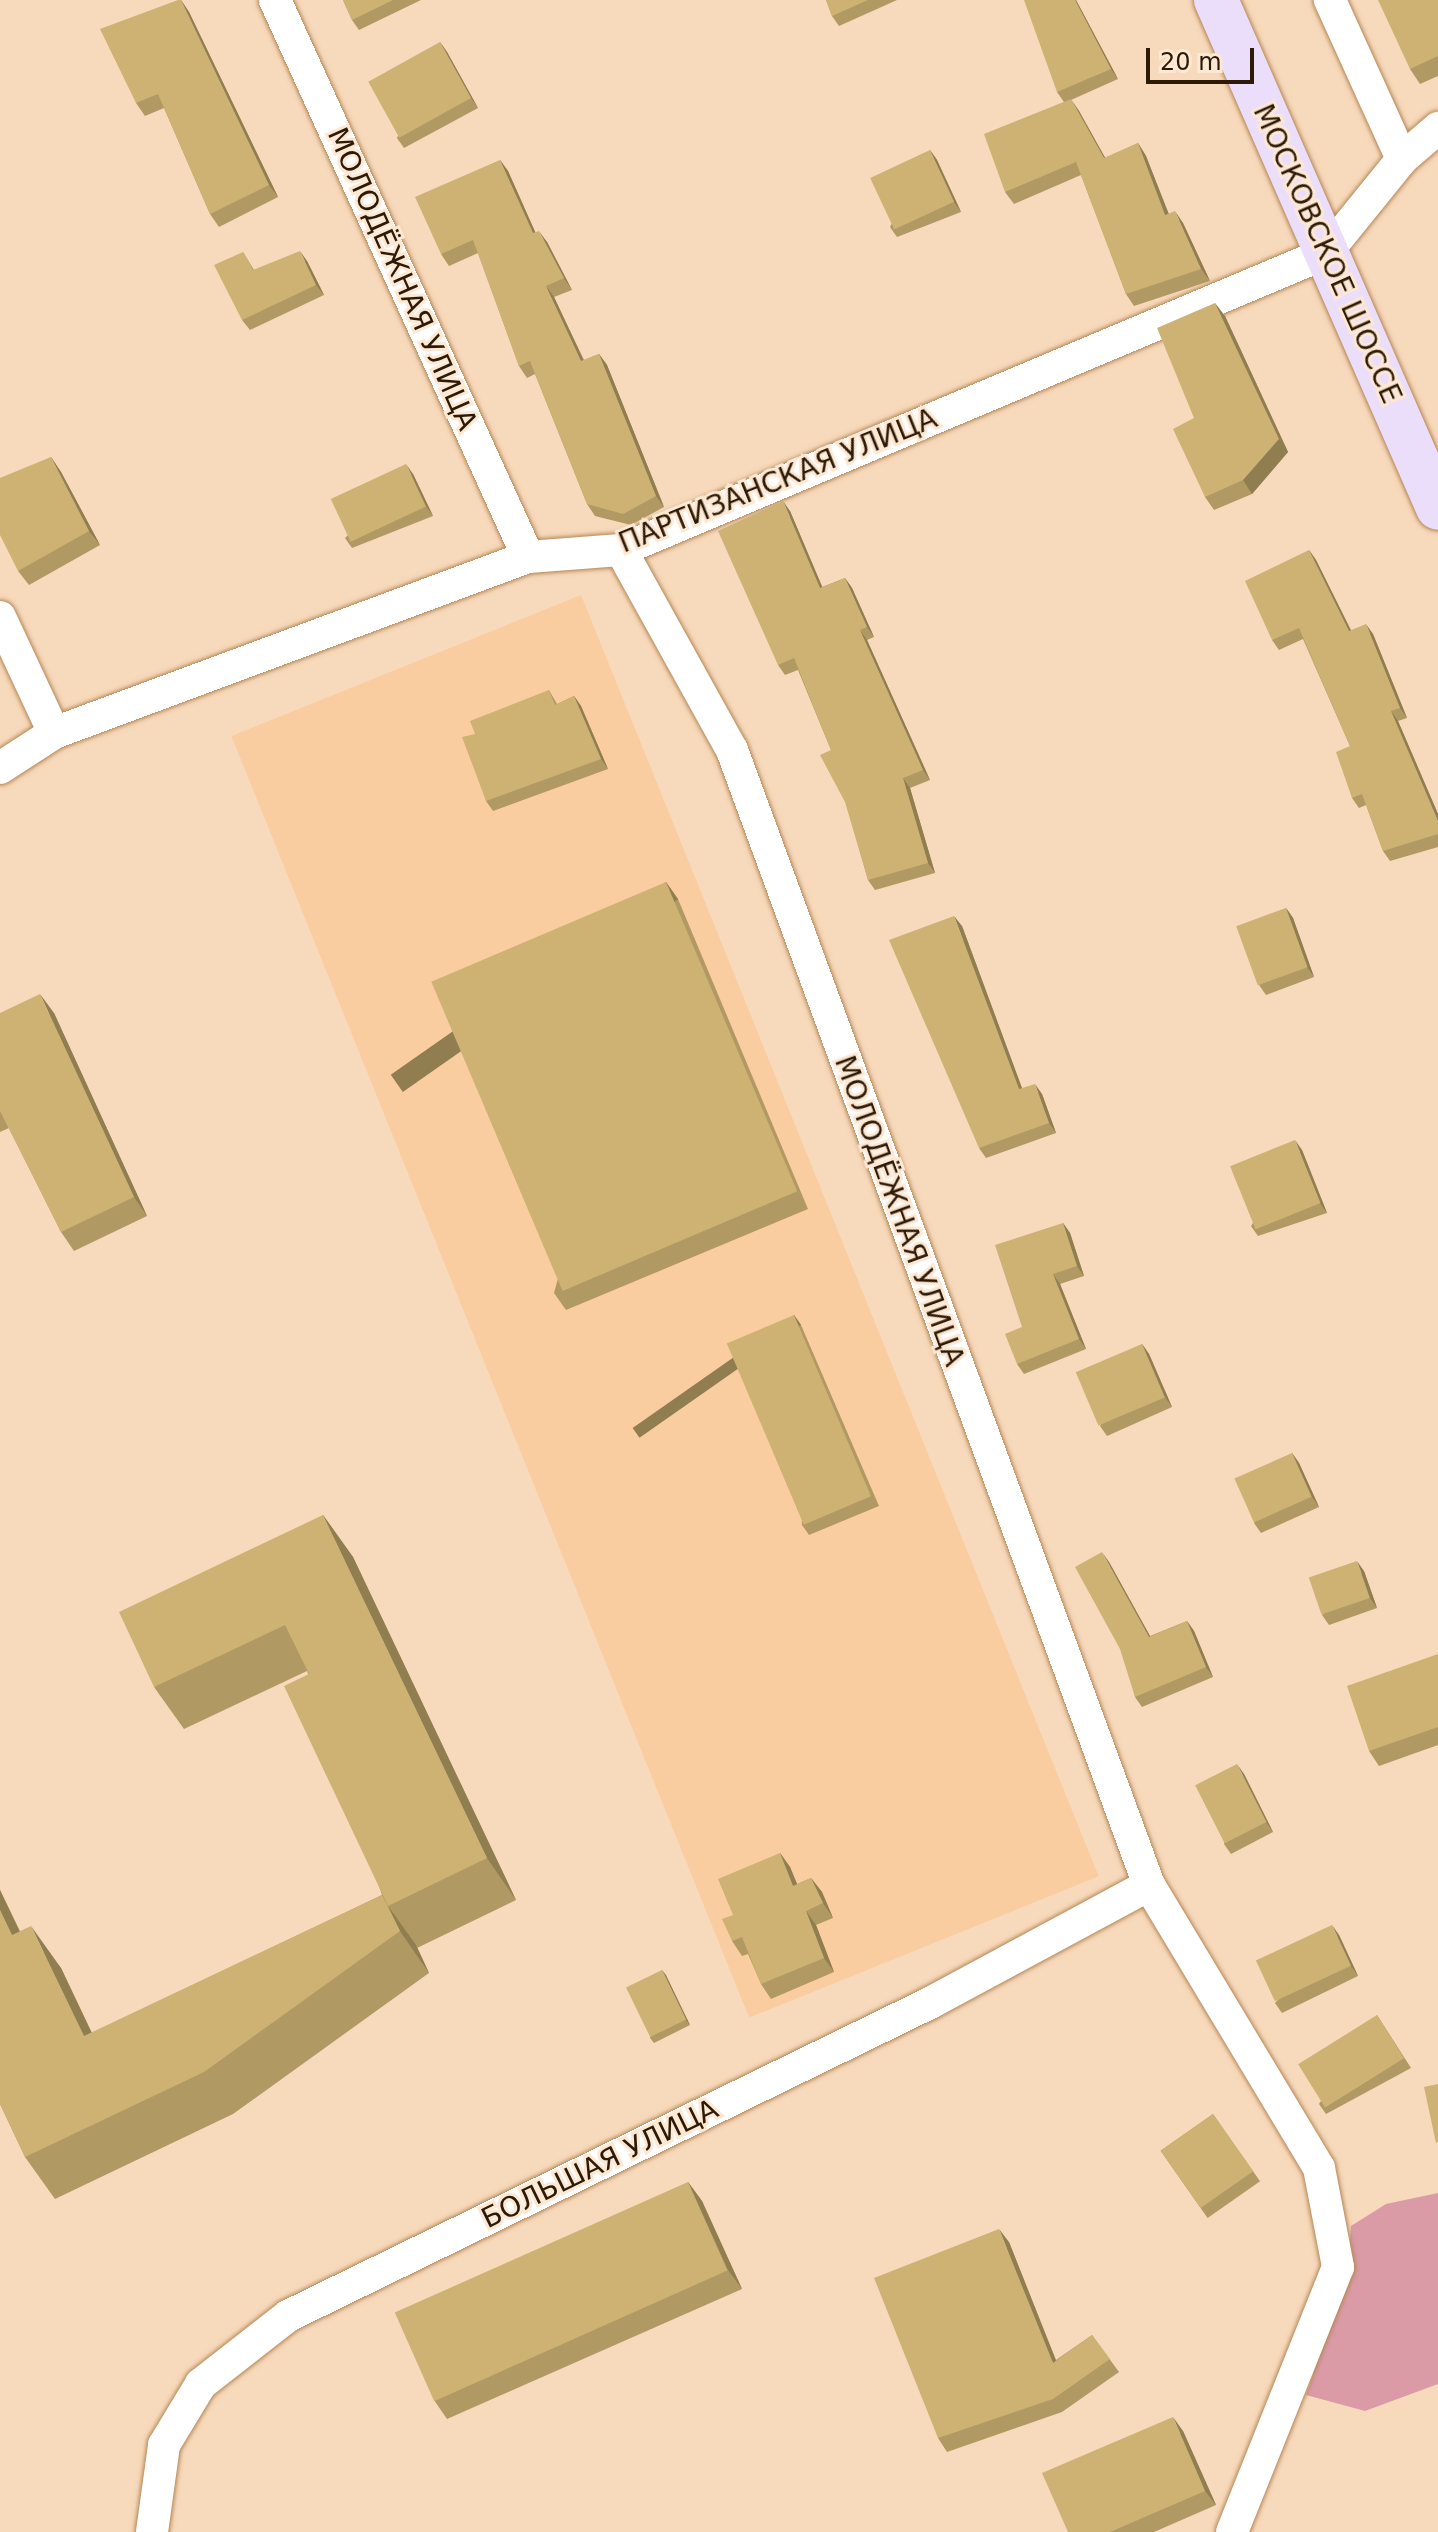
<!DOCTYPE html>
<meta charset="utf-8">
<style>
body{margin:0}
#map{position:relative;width:1438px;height:2532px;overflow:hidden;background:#f7d9bb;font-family:"DejaVu Sans",sans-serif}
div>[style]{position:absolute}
.built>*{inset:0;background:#facda0;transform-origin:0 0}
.green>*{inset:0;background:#da9ba7}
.roads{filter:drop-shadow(0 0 2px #b58655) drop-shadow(0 0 2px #b58655)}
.minor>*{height:32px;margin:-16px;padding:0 16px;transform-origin:16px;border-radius:16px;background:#fff}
.primary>*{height:44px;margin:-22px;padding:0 22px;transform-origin:22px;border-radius:22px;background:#ebdefa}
.wall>*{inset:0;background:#b19963;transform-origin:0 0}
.shaded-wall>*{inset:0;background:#907d50;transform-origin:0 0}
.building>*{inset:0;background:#ceb273;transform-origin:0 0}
span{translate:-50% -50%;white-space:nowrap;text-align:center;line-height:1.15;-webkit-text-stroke:6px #fde8d4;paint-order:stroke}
.street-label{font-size:28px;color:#2c1a06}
.scale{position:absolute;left:1146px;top:48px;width:108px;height:36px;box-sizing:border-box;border:4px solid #2c1a06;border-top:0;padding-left:10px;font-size:24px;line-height:28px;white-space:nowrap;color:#2c1a06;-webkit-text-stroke:6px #fde8d4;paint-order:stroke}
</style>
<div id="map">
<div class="built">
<div style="left:581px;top:595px;width:1382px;height:377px;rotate:68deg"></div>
</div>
<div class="green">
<div style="clip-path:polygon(1438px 2193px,1438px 2384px,1365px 2411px,1306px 2395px,1348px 2273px,1351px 2226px,1386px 2204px)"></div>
</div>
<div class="roads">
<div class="minor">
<div style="left:275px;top:0;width:612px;rotate:65.57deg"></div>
<div style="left:1402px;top:159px;width:48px;rotate:-40.7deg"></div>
<div style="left:621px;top:550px;width:229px;rotate:61deg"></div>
<div style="left:732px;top:750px;width:1209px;rotate:69.83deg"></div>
<div style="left:1149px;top:1885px;width:330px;rotate:59deg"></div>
<div style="left:1319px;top:2168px;width:101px;rotate:79.1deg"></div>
<div style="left:1338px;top:2267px;width:285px;rotate:111.8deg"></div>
<div style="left:0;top:617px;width:128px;rotate:65deg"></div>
<div style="left:0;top:768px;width:64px;rotate:-32.9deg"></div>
<div style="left:54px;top:733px;width:506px;rotate:-20.37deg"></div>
<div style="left:528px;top:557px;width:93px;rotate:-4.3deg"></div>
<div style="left:621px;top:550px;width:765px;rotate:-22.84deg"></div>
<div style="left:1326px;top:253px;width:121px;rotate:-51deg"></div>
<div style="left:1402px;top:159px;width:175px;rotate:-114.4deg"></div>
<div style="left:152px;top:2532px;width:88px;rotate:-82.1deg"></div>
<div style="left:164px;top:2445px;width:71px;rotate:-58.8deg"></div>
<div style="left:201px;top:2384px;width:110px;rotate:-38deg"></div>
<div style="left:288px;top:2316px;width:714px;rotate:-25.99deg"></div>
<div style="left:930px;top:2003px;width:249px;rotate:-28.3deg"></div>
</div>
<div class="primary">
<div style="left:1216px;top:0;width:554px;rotate:66.39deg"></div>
</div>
</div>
<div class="wall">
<div style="clip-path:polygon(181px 0,189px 12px,278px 197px,219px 227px,210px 214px,164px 108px,145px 116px,136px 103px)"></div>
<div style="clip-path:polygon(343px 0,421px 0,359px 30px,352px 20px)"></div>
<div style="clip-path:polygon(826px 0,897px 0,839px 26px,832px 16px)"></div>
<div style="clip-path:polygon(1076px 0,1118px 79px,1071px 100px,1079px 111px,1105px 158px,1138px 143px,1146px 156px,1168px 214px,1183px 223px,1210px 281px,1134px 306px,1126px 294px,1081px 175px,1014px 204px,1005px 192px,1064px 102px,1057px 92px)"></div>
<div style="clip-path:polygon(1438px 0,1438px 76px,1420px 84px,1410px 69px)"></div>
<div style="clip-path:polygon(440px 42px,447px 52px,478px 108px,404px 148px,397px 138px)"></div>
<div style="clip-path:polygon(930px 150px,937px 160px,961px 212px,897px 237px,890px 227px)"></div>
<div style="clip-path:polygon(500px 160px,508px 171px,535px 232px,547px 242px,572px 290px,554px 297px,584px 360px,599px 354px,607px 365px,664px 507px,631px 525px,595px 516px,587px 504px,535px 374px,527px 378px,519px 366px,478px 253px,449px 266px,441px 254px)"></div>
<div style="clip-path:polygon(243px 252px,254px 270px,307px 261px,324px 295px,250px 330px,242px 320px)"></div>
<div style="clip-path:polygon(1225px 316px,1288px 452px,1252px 494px,1214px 510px,1205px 497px,1194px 418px)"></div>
<div style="clip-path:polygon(51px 457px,61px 472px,100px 545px,29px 585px,18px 571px)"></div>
<div style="clip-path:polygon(413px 474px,433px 516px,352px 548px,345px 538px)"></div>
<div style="clip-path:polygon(790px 511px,822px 587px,845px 578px,852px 588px,874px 637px,867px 640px,930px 780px,910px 788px,935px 873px,875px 890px,868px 880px,831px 750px,798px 670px,785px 675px,778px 665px)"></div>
<div style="clip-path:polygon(1309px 550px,1316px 560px,1351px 630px,1373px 634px,1407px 718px,1398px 721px,1438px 814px,1438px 847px,1390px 861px,1383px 851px,1366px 805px,1359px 808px,1352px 798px,1350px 746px,1303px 639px,1279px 650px,1272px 640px)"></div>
<div style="clip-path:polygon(549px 690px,557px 704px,574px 696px,581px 706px,608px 769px,493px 811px,486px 801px,475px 734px)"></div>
<div style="clip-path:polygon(666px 882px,678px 899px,808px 1209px,566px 1310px,554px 1293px)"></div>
<div style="clip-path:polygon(1286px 908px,1293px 918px,1314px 977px,1266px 995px,1259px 985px)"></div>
<div style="clip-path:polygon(962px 926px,1022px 1088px,1042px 1094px,1056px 1133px,986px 1158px,979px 1148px)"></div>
<div style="clip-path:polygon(0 1013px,54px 1013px,147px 1216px,74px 1251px,61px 1232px,9px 1128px,0 1132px)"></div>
<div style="clip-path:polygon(1302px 1150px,1327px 1213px,1258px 1236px,1251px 1226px)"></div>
<div style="clip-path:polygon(1063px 1223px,1070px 1233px,1084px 1276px,1060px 1284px,1086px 1349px,1024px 1374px,1017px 1364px,1022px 1327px)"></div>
<div style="clip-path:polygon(794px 1315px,801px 1325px,879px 1506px,809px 1535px,802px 1525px)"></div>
<div style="clip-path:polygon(1142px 1344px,1149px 1354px,1172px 1407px,1107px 1436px,1100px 1426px)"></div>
<div style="clip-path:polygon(1292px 1453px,1299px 1463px,1319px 1507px,1261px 1533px,1254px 1523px)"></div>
<div style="clip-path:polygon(323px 1515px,353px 1557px,516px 1900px,417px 1948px,416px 1945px,429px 1973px,233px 2114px,55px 2199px,25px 2157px,0 2104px,0 1890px,20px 1931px,61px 1968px,92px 2033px,382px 1895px,307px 1671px,184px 1729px,154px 1687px)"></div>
<div style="clip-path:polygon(1109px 1562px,1150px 1636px,1187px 1621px,1194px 1631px,1213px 1677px,1142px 1707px,1135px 1697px)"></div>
<div style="clip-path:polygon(1364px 1571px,1377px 1608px,1329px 1625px,1322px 1615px)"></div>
<div style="clip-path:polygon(1438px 1654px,1438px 1745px,1379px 1766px,1369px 1751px)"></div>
<div style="clip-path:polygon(1244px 1774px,1273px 1832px,1231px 1854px,1224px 1844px)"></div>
<div style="clip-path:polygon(780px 1853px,790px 1867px,797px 1884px,811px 1878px,822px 1892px,833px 1918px,816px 1925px,834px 1972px,771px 1999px,761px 1984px,748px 1954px,742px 1956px,732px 1941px,733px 1915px)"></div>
<div style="clip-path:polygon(1339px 1935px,1358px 1976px,1282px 2013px,1275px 2003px)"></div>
<div style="clip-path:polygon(662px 1970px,690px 2025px,654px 2043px,650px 2038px)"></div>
<div style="clip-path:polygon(1377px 2015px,1411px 2068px,1326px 2114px,1319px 2104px)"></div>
<div style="left:1213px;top:2114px;width:82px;height:64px;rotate:55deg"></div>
<div style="clip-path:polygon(688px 2182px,702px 2201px,742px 2289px,447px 2419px,434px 2400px)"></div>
<div style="clip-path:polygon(1009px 2242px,1056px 2360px,1092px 2335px,1119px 2372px,1062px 2412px,947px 2452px,938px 2438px)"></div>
<div style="clip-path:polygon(1183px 2431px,1216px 2505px,1154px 2532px,1068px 2532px)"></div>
</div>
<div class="shaded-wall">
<div style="clip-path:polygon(181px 0,189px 12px,278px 197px,269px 185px)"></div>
<div style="clip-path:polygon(1075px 0,1076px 0,1118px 79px,1111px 69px)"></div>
<div style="clip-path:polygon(440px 42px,447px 52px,478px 108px,471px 98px)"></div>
<div style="clip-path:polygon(1071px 99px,1079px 111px,1112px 170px,1104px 158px)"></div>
<div style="clip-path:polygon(1138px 143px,1146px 156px,1174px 227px,1165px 215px)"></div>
<div style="clip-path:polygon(930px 150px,937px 160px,961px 212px,954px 202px)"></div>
<div style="clip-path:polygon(500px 160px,508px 171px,541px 245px,533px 233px)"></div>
<div style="clip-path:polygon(1175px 211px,1183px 223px,1210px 281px,1201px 269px)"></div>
<div style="clip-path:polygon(539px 231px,547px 242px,572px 290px,564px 278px)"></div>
<div style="clip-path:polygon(300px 251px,307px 261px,324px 295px,316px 285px)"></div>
<div style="clip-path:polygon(546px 286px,554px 297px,589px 372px,581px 361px)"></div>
<div style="clip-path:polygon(1215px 303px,1225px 316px,1288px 452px,1252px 494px,1243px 480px)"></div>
<div style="clip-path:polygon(599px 354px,607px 365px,664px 507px,656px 496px)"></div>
<div style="clip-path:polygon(51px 457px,61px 472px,100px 545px,89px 531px)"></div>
<div style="clip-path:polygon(406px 464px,413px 474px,433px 516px,426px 506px)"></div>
<div style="clip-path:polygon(783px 501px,790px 511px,827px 598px,820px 588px)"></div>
<div style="clip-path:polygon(1309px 550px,1316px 560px,1356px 641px,1349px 631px)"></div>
<div style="clip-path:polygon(845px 578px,852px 588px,874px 637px,867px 627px)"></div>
<div style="clip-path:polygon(1366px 624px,1373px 634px,1407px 718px,1400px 708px)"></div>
<div style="clip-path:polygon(860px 630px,867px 640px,930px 780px,923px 770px)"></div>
<div style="clip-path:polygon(574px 696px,581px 706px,608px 769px,601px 759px)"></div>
<div style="clip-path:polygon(1391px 711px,1398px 721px,1438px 814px,1438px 821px)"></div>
<div style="clip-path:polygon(903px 778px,910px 788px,935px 873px,928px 863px)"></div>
<div style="left:666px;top:882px;width:21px;height:336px;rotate:55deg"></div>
<div style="clip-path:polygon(1286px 908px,1293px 918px,1314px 977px,1307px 967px)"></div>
<div style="clip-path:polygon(954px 916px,962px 926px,1026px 1099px,1019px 1089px)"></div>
<div style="clip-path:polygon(40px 994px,54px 1013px,147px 1216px,134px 1197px)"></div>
<div style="clip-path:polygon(1035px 1084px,1042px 1094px,1056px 1133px,1049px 1123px)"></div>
<div style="clip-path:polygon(1295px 1140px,1302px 1150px,1327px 1213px,1320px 1203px)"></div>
<div style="clip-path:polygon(1063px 1223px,1070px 1233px,1084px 1276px,1077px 1266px)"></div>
<div style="clip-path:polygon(1053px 1274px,1060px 1284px,1086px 1349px,1079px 1339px)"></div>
<div style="left:794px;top:1315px;width:12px;height:197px;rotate:55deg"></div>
<div style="clip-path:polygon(1142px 1344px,1149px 1354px,1172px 1407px,1165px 1397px)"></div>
<div style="clip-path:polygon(1292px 1453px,1299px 1463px,1319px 1507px,1312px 1497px)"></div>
<div style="clip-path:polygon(323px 1515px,353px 1557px,516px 1900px,487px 1858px)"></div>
<div style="clip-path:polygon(1102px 1552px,1109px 1562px,1156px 1647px,1149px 1637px)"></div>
<div style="clip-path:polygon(1357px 1561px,1364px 1571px,1377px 1608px,1370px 1598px)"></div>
<div style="clip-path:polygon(1187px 1621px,1194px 1631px,1213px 1677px,1206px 1667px)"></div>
<div style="clip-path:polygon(1237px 1764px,1244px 1774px,1273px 1832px,1266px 1822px)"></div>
<div style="clip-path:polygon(780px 1853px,790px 1867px,804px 1901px,793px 1886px)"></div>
<div style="clip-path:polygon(811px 1878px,822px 1892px,833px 1918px,823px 1903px)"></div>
<div style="clip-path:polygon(0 1890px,41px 1977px,12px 1935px,0 1910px)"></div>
<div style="clip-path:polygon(388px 1906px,416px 1945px,429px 1973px,400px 1931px)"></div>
<div style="clip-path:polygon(806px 1911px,816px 1925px,834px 1972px,824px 1958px)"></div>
<div style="clip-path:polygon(1332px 1925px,1339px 1935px,1358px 1976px,1351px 1966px)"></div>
<div style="clip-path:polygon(31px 1926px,61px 1968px,113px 2078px,84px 2036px)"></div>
<div style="clip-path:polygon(662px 1970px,666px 1975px,690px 2025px,686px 2020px)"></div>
<div style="clip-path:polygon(688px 2182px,702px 2201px,742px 2289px,728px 2270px)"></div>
<div style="clip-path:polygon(999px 2229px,1009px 2242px,1062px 2376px,1053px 2363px)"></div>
<div style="clip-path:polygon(1173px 2417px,1183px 2431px,1216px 2505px,1205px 2491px)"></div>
</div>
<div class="building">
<div style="clip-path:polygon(178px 0,181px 0,269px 185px,210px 214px,158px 94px,136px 103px,100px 29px)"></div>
<div style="clip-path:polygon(343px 0,393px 0,352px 20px)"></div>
<div style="clip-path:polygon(826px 0,868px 0,832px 16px)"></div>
<div style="clip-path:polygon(1024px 0,1075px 0,1111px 69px,1057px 92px)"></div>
<div style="clip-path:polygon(1378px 0,1438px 0,1438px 56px,1410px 69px)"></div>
<div style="left:440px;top:42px;width:64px;height:82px;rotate:61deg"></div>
<div style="clip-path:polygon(1071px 99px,1104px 158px,1138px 143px,1165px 215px,1175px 211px,1201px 269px,1126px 294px,1076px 162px,1005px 192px,984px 134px)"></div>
<div style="left:930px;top:150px;width:57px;height:66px;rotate:65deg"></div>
<div style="clip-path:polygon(500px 160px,533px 233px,539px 231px,564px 278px,546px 286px,581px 361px,599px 354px,656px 496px,623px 514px,587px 504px,530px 361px,519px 366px,473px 240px,441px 254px,415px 197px)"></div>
<div style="clip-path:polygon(300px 251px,316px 285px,242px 320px,214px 265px,243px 252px,253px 270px)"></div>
<div style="clip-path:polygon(1215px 303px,1279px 439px,1243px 480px,1205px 497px,1173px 429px,1194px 418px,1157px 328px)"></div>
<div style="clip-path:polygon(51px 457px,89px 531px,18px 571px,0 535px,0 478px)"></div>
<div style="left:406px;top:464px;width:47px;height:83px;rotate:65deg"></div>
<div style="clip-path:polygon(783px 501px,820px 588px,845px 578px,867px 627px,860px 630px,923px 770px,903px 778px,928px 863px,868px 880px,845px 802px,820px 755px,831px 750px,794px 658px,778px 665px,718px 531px)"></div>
<div style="clip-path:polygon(1309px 550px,1349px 631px,1366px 624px,1400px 708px,1391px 711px,1438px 821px,1438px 834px,1383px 851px,1362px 794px,1352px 798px,1336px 752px,1350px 746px,1299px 628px,1272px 640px,1245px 581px)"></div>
<div style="clip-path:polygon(549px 690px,555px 705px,574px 696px,601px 759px,486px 801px,462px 737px,475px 734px,470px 721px)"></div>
<div style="left:666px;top:882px;width:336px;height:255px;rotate:67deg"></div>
<div style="left:1286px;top:908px;width:63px;height:53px;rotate:70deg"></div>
<div style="clip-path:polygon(954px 916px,1019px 1089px,1035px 1084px,1049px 1123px,979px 1148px,889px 940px)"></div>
<div style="clip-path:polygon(40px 994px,134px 1197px,61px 1232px,0 1111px,0 1013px)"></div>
<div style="left:1295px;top:1140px;width:68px;height:70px;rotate:68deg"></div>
<div style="clip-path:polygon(1063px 1223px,1077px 1266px,1053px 1274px,1079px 1339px,1017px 1364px,1005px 1334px,1022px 1327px,995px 1245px)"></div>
<div style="left:794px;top:1315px;width:197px;height:73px;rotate:67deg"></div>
<div style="left:1142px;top:1344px;width:58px;height:72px;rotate:67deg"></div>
<div style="left:1292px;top:1453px;width:48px;height:63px;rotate:66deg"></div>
<div style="clip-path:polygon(323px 1515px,487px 1858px,388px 1906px,284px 1686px,309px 1674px,285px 1625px,154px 1687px,119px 1612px)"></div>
<div style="clip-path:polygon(1102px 1552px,1149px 1637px,1187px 1621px,1206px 1667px,1135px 1697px,1120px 1649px,1075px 1567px)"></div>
<div style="left:1357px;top:1561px;width:39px;height:51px;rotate:71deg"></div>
<div style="clip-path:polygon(1438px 1654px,1438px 1727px,1369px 1751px,1347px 1686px)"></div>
<div style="left:1237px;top:1764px;width:65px;height:47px;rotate:63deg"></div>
<div style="clip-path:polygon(780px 1853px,793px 1886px,811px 1878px,823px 1903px,806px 1911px,824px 1958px,761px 1984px,742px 1937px,732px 1941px,722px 1919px,733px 1915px,718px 1879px)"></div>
<div style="clip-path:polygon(382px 1895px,400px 1931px,204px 2072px,25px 2157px,0 2104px,0 1910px,12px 1935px,31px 1926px,84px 2036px)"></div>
<div style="left:1332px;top:1925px;width:45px;height:84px;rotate:65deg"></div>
<div style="left:662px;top:1970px;width:55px;height:40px;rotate:64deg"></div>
<div style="left:1377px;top:2015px;width:51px;height:93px;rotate:58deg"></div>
<div style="clip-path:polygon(1438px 2084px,1438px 2142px,1436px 2143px,1424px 2087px)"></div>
<div style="left:1213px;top:2114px;width:70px;height:64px;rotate:55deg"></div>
<div style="left:688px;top:2182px;width:97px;height:321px;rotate:66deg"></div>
<div style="clip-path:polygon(999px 2229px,1053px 2363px,1092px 2335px,1110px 2359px,1053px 2399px,938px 2438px,874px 2278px)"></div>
<div style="clip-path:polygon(1173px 2417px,1205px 2491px,1110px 2532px,1068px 2532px,1042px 2473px)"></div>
</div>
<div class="street-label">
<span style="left:1327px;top:254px;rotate:66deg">МОСКОВСКОЕ ШОССЕ</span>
<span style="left:402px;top:279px;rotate:66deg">МОЛОДЁЖНАЯ УЛИЦА</span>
<span style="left:778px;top:481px;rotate:-22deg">ПАРТИЗАНСКАЯ УЛИЦА</span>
<span style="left:899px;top:1211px;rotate:70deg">МОЛОДЁЖНАЯ УЛИЦА</span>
<span style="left:600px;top:2164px;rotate:-26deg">БОЛЬШАЯ УЛИЦА</span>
</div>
<div class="scale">20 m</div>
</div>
